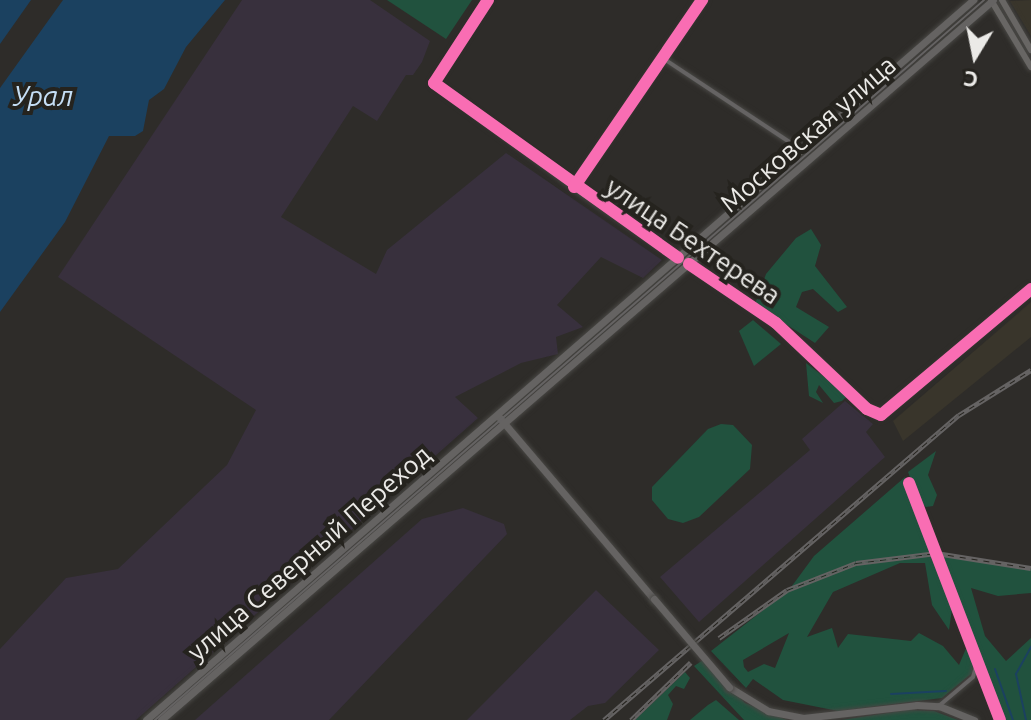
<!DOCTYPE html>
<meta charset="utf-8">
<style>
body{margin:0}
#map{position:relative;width:1031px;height:720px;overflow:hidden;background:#2e2c29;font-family:Ubuntu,sans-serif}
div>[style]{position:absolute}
.built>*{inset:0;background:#39352b}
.industrial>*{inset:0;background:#38303d}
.green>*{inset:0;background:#21523e}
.water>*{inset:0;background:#1b4160}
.stream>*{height:2px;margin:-1px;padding:0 1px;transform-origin:1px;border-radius:1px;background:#1b4160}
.roads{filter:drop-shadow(0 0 2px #484744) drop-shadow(0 0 2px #484744)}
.street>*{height:4px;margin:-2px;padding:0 2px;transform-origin:2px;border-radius:2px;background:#656363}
.secondary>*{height:6px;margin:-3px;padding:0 3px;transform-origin:3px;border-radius:3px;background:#686664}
.primary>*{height:7px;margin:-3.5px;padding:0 3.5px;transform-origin:3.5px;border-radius:3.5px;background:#656362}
.tram>*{height:2px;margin:-1px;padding:0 1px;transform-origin:1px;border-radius:1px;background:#656363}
.rail>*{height:5px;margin-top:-2.5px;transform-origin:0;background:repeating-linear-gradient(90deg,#25231e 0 6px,#656363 0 12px);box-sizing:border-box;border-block:2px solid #656363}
.bridges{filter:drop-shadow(0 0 2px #484744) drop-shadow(0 0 2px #484744)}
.primary-bridge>*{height:7px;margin:-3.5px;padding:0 3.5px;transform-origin:3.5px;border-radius:3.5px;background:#656362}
.cycleway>*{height:12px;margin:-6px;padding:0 6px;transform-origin:6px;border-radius:6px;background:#f96db3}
span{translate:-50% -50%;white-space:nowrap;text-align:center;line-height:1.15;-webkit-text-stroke:8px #25231e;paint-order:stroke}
.street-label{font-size:26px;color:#ebeae7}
.water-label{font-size:28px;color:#c5def5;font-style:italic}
.north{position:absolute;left:935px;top:16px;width:80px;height:80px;-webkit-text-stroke:6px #25231e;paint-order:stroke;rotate:190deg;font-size:22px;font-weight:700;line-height:32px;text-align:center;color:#ebeae7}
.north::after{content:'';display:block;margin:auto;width:28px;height:36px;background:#ebeae7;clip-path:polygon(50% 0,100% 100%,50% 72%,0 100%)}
</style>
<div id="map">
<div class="built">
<div style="clip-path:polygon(1031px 0,1031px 36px,1010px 1px)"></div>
<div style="clip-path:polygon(1031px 302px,1031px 337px,903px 441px,893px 421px)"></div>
</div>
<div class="industrial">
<div style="clip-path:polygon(242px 0,370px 0,430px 41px,422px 62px,413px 75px,406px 75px,377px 121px,353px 106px,281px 217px,376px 274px,387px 250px,506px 153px,662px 260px,643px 278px,601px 257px,557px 305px,583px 327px,556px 337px,558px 354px,521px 363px,455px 397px,478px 418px,136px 720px,0 720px,0 649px,66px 578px,118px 569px,227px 465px,256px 410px,58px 277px)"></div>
<div style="clip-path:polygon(845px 401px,873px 424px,866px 432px,885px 457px,699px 622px,660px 577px,810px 450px,802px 439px)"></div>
<div style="clip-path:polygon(463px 508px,504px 524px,507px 534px,329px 720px,195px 720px,422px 519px)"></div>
<div style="clip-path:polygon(596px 590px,659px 650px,605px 703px,588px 706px,570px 720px,467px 720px)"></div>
</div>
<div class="green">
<div style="clip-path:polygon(387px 0,472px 0,446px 39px)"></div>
<div style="clip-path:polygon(811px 229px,821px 245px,815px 266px,847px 307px,838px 312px,813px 289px,802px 292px,796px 307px,829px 327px,815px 343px,755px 304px,766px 274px,796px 238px)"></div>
<div style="clip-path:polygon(753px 320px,781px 344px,754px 366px,739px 331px)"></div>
<div style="clip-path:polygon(806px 363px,840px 389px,846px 397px,842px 401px,834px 403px,819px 385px,816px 392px,823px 403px,809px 396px)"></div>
<div style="clip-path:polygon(721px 424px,733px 425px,752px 445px,750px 469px,699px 517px,683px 523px,668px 519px,652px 500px,652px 487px,708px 429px)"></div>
<div style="clip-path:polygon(936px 451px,928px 475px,937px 495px,933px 506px,926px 507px,919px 501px,908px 472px)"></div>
<div style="clip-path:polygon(evenodd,905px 477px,952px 609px,949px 630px,932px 605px,925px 563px,900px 563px,833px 592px,807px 637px,832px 628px,838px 648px,848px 634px,911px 641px,919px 633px,943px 646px,959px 665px,967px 646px,974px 656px,972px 673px,942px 698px,838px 711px,783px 700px,753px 679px,746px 688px,711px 651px,789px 590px,814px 556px,905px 477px,789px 633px,775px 668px,764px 664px,748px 672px,744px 667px,743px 660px,789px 633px)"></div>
<div style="clip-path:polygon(943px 556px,1031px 569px,1031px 593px,998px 596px,971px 588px,985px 636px,1006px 661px,1031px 638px,1031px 720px,1005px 720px)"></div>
<div style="clip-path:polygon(703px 660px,745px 703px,787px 720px,744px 720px,694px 666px)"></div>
<div style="clip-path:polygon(685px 672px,690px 678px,684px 689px,676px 686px,668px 695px,673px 704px,667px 720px,635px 720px)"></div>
<div style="clip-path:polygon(716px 700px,739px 720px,690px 720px,708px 705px)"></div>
<div style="clip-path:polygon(907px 710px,934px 711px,958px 720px,841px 720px)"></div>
</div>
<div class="water">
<div style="clip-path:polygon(0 0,31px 0,0 44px)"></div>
<div style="clip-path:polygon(63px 0,225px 0,186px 47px,164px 89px,149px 100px,143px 131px,135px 136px,109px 136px,65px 222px,0 312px,0 88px)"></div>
</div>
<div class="stream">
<div style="left:995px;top:669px;width:54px;rotate:70.6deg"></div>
<div style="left:891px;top:694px;width:55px;rotate:-3.1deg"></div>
<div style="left:1026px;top:720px;width:47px;rotate:-102.3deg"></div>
<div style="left:1016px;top:674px;width:31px;rotate:-61deg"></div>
</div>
<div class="roads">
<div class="street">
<div style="left:488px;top:0;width:99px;rotate:123deg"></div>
<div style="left:434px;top:83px;width:174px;rotate:36.8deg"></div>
<div style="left:661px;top:57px;width:167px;rotate:33.5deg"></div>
<div style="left:909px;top:483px;width:254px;rotate:69deg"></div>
<div style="left:940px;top:705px;width:43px;rotate:-40.3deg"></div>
<div style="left:973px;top:677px;width:15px;rotate:-74deg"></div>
</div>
<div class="secondary">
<div style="left:991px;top:0;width:78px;rotate:59.2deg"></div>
<div style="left:1002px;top:0;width:58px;rotate:59.9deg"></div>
<div style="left:678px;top:258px;width:126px;rotate:-145.7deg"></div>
<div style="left:574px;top:187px;width:227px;rotate:-55.6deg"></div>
<div style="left:689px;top:264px;width:105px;rotate:34.1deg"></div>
<div style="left:776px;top:323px;width:125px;rotate:43.4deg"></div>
<div style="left:867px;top:409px;width:15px;rotate:23deg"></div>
<div style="left:881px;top:415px;width:196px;rotate:-40deg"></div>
</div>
<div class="primary">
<div style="left:498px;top:416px;width:240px;rotate:49.6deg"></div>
<div style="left:729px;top:687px;width:46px;rotate:31.6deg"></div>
<div style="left:768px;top:711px;width:36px;rotate:11deg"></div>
<div style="left:803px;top:718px;width:115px;rotate:-6.5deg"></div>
<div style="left:917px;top:705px;width:22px;rotate:3deg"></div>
<div style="left:939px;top:706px;width:38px;rotate:22deg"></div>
<div style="left:146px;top:720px;width:1097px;rotate:-41.04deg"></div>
<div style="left:161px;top:720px;width:1100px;rotate:-40.87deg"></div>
</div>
</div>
<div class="tram">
<div style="left:155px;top:720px;width:1098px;rotate:-40.97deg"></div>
</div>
<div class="rail">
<div style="left:719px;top:638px;width:83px;rotate:-35.2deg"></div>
<div style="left:787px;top:590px;width:74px;rotate:-21.4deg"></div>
<div style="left:856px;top:563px;width:81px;rotate:-7.1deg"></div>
<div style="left:936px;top:553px;width:96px;rotate:9deg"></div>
<div style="left:604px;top:720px;width:468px;rotate:-40.7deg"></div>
<div style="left:959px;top:415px;width:85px;rotate:-32deg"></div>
<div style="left:631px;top:720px;width:83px;rotate:-44deg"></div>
</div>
<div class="bridges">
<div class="primary-bridge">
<div style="left:654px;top:599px;width:116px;rotate:49.6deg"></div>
</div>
</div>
<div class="cycleway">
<div style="left:488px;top:0;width:99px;rotate:123deg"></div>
<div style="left:434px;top:83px;width:300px;rotate:35.6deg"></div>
<div style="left:574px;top:187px;width:227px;rotate:-55.6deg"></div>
<div style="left:689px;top:264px;width:105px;rotate:34.1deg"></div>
<div style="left:776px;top:323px;width:125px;rotate:43.4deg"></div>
<div style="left:867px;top:409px;width:15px;rotate:23deg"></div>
<div style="left:881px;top:415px;width:196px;rotate:-40deg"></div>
<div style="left:909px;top:483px;width:254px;rotate:69deg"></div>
</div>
<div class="street-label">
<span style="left:808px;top:134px;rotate:-41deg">Московская улица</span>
<span style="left:693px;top:241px;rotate:34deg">улица Бехтерева</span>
<span style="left:309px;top:553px;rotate:-41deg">улица Северный Переход</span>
</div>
<div class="water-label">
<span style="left:43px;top:96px">Урал</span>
</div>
<div class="north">С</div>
</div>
